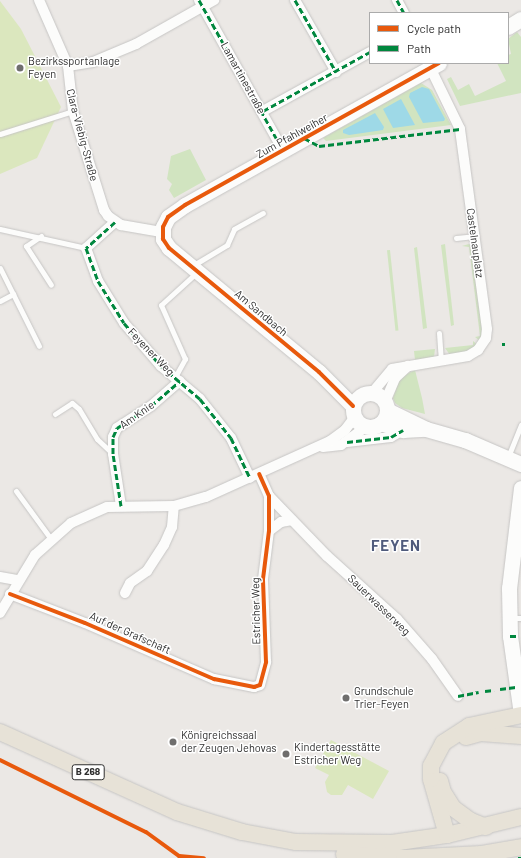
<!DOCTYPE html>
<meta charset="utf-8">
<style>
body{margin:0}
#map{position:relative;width:521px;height:858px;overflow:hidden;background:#ebe8e5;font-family:Barlow,sans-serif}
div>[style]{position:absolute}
.green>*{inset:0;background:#d1e4c0;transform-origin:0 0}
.pitch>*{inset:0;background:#dbe7be}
.water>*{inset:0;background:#9ed9e7}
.roads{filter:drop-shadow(0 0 1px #c6c5c4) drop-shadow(0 0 1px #c6c5c4)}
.lane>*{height:5px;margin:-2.5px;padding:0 2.5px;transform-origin:2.5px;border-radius:2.5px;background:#fcfcfb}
.street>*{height:10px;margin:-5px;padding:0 5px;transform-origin:5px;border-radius:5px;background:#fcfcfb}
.secondary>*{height:15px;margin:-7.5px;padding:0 7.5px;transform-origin:7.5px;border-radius:7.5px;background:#fcfcfb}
.secondary>.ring{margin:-7.5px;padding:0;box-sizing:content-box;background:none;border:15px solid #fcfcfb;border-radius:50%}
.primary>*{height:16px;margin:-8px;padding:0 8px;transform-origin:8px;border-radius:8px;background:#e7e2d7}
.quiet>*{height:3px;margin-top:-1.5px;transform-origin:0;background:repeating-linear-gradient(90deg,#00873e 0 6px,transparent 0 9px)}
.cycleway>*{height:4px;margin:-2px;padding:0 2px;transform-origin:2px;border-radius:2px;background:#e8590c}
.dots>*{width:11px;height:11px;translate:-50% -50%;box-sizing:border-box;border:2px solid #fff;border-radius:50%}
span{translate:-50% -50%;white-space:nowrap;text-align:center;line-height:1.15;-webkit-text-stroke:3px #fff;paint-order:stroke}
.shield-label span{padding:1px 3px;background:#fff;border:1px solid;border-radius:3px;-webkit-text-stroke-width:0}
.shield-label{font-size:10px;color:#2e2e2e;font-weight:700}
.poi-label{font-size:11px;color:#2e2e2e}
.left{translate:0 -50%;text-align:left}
.street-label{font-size:11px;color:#2e2e2e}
.district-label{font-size:15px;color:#505b7c;font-weight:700;letter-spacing:1px}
.legend{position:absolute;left:369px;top:12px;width:140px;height:52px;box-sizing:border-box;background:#fff;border:1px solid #ababab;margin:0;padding:5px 7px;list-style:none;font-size:12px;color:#2e2e2e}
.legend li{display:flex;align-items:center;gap:8px;height:20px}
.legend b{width:20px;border:1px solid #ababab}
</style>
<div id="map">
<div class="green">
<div style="clip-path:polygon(517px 32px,521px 37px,521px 93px,460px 106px,447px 79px,451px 77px,458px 90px,469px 84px,475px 96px,506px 81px,497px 63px,508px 63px,508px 55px,511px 54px,508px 39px)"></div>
<div style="clip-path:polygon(421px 83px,432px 90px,451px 125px,326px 141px,323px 138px)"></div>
<div style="clip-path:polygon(190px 149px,206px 180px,174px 198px,169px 190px,172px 184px,167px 179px,171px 156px)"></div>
<div style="clip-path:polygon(445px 244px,454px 325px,451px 326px,441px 245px)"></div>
<div style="clip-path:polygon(469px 244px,472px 247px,483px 337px,480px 345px,473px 351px,450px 355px,445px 348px,473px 345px,473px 341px,478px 345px,480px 341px,475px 337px,480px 336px,469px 247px,462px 246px)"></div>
<div style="clip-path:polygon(417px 247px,427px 328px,423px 329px,414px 248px)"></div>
<div style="left:390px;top:250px;width:81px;height:3px;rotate:84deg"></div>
<div style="clip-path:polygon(435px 349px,434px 357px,415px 360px,414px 351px)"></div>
<div style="clip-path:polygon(415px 370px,422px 398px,425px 414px,402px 408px,395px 403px,393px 398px,398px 383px,405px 375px)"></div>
</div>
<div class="pitch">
<div style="clip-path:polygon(0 1px,21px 29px,61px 107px,37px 158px,0 174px)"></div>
<div style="clip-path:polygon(331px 740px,389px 771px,373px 799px,348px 785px,342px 795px,331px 795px,327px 792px,325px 782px,329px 775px,315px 768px)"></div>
</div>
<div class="water">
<div style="clip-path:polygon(422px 87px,429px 89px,445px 119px,444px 121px,423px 123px,409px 97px,410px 93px)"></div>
<div style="clip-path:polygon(401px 99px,415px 125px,393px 128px,383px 109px)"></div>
<div style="clip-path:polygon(375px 113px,384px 127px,383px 130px,349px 135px,343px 133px,343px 130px)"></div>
</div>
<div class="roads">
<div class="lane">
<div style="left:0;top:134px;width:77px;rotate:-17.5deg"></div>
<div style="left:0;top:229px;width:88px;rotate:12.5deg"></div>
<div style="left:41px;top:236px;width:18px;rotate:146deg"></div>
<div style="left:26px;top:246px;width:46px;rotate:57.3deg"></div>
<div style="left:456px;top:238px;width:18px;rotate:-6deg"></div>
<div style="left:192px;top:266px;width:41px;rotate:-31deg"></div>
<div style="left:227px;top:245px;width:17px;rotate:-66deg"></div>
<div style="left:234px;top:229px;width:33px;rotate:-29deg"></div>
<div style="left:0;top:268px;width:87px;rotate:63.4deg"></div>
<div style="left:0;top:301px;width:15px;rotate:-28deg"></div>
<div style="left:439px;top:333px;width:28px;rotate:86deg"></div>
<div style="left:175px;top:377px;width:21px;rotate:-61deg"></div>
<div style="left:185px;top:359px;width:59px;rotate:-114deg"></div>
<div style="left:161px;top:305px;width:47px;rotate:-42.4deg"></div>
<div style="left:55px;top:414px;width:20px;rotate:-33deg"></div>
<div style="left:72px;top:403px;width:9px;rotate:41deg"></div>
<div style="left:79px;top:409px;width:35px;rotate:59deg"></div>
<div style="left:97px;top:439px;width:21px;rotate:43deg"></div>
<div style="left:508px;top:457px;width:35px;rotate:-68deg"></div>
<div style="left:16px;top:491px;width:59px;rotate:53.9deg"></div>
<div style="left:511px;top:618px;width:10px"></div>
</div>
<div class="street">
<div style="left:39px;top:0;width:72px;rotate:66.3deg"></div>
<div style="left:68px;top:66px;width:45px;rotate:83.7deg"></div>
<div style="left:73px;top:111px;width:104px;rotate:72.6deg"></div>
<div style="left:104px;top:210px;width:7px;rotate:56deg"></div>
<div style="left:108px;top:216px;width:16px;rotate:35deg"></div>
<div style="left:121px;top:225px;width:41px;rotate:9.9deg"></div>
<div style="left:199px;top:0;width:172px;rotate:60.8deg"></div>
<div style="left:295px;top:0;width:83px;rotate:60.3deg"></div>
<div style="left:397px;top:0;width:15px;rotate:62deg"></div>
<div style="left:68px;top:66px;width:25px;rotate:-9deg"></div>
<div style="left:93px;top:62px;width:47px;rotate:-22.7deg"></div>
<div style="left:136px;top:44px;width:90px;rotate:-29.4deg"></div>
<div style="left:263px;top:111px;width:122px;rotate:-28.9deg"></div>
<div style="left:115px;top:222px;width:39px;rotate:138deg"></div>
<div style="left:86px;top:248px;width:35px;rotate:70deg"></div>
<div style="left:98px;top:281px;width:49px;rotate:58.2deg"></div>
<div style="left:124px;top:323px;width:57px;rotate:49.3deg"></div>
<div style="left:161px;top:366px;width:51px;rotate:40.2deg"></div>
<div style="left:200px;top:399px;width:50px;rotate:51.5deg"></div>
<div style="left:231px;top:438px;width:44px;rotate:64.6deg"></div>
<div style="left:372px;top:393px;width:31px;rotate:-50deg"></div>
<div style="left:392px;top:369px;width:77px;rotate:-9.7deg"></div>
<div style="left:468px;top:356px;width:12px;rotate:-31deg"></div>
<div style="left:478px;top:350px;width:14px;rotate:-56deg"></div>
<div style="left:486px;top:338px;width:9px;rotate:-84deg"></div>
<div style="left:487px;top:329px;width:202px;rotate:-97.7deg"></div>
<div style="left:460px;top:129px;width:73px;rotate:-115.9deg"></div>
<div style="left:385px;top:402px;width:26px;rotate:-67deg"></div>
<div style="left:395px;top:378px;width:18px;rotate:-43deg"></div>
<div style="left:347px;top:442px;width:44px;rotate:-6.5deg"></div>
<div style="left:391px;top:437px;width:14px;rotate:-30deg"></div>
<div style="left:323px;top:447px;width:18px;rotate:-6deg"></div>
<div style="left:341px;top:445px;width:31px;rotate:-36deg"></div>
<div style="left:269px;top:496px;width:83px;rotate:46deg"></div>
<div style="left:327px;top:556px;width:94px;rotate:42deg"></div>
<div style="left:397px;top:619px;width:53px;rotate:48.8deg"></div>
<div style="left:432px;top:659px;width:45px;rotate:54.9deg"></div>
<div style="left:121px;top:506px;width:53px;rotate:-98.7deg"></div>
<div style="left:113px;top:454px;width:17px;rotate:-90deg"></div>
<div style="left:113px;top:437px;width:10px;rotate:-66deg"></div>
<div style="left:117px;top:428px;width:40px;rotate:-32.9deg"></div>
<div style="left:151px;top:406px;width:38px;rotate:-41deg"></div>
<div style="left:269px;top:531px;width:15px;rotate:-37deg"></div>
<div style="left:281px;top:522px;width:11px;rotate:-10deg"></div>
<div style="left:0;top:577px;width:17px;rotate:10deg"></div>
<div style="left:125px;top:593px;width:11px;rotate:-63deg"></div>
<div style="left:130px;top:583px;width:21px;rotate:-35deg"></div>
<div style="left:147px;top:571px;width:31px;rotate:-57deg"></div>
<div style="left:164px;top:545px;width:20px;rotate:-66deg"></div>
<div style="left:172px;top:527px;width:21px;rotate:-85deg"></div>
<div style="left:10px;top:594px;width:80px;rotate:21.1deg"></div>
<div style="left:85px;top:623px;width:141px;rotate:23.5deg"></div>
<div style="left:214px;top:679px;width:41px;rotate:11.3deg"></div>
<div style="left:254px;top:687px;width:6px;rotate:-18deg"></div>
<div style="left:260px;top:685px;width:24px;rotate:-75deg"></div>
<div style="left:266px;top:662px;width:83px;rotate:-92.1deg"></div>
<div style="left:263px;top:579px;width:48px;rotate:-82.9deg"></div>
<div style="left:269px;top:531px;width:35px;rotate:-90deg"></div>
<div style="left:269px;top:496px;width:24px;rotate:-114deg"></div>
<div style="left:0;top:613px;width:68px;rotate:-58.9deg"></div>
<div style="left:35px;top:555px;width:48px;rotate:-41.6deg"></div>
<div style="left:71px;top:523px;width:39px;rotate:-24deg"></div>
<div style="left:107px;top:507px;width:67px;rotate:-0.9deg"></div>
<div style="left:174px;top:506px;width:33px;rotate:-16deg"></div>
<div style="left:206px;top:497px;width:136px;rotate:-24.3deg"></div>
<div style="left:330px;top:441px;width:19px;rotate:-36deg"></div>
<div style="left:345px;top:430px;width:15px;rotate:-53deg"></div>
</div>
<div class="secondary">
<div style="left:508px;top:27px;width:15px;rotate:-32deg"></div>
<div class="ring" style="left:353px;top:393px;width:19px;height:19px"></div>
<div style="left:353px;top:406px;width:48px;rotate:-135deg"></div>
<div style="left:319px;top:372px;width:195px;rotate:-140.4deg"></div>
<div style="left:169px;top:248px;width:11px;rotate:-124deg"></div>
<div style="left:163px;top:239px;width:12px;rotate:-90deg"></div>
<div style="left:163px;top:227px;width:11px;rotate:-63deg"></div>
<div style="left:168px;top:217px;width:21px;rotate:-35deg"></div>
<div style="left:185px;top:205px;width:291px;rotate:-29.2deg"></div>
<div style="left:387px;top:410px;width:43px;rotate:26deg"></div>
<div style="left:426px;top:429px;width:41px;rotate:15.8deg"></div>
<div style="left:465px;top:440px;width:61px;rotate:23.2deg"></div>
<div style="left:381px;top:423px;width:23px;rotate:18deg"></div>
<div style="left:403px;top:430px;width:22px;rotate:-3deg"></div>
<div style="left:521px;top:488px;width:101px;rotate:96.8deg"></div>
<div style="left:509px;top:588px;width:48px;rotate:88.8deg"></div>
<div style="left:510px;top:636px;width:79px;rotate:82deg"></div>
</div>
<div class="primary">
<div style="left:0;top:732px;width:194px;rotate:24.3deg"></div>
<div style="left:177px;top:812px;width:68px;rotate:17.1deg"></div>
<div style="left:242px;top:832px;width:55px;rotate:10.5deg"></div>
<div style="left:296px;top:842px;width:96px;rotate:0.6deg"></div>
<div style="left:392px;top:843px;width:56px;rotate:-8.3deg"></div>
<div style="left:447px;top:835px;width:76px;rotate:-13.7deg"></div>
<div style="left:466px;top:737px;width:16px;rotate:-15deg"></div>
<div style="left:481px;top:733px;width:40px;rotate:4.3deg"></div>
<div style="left:440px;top:781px;width:11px;rotate:75deg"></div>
<div style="left:443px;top:792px;width:19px;rotate:58deg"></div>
<div style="left:453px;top:808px;width:22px;rotate:36deg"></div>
<div style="left:471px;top:821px;width:16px;rotate:22deg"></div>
<div style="left:447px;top:835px;width:58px;rotate:-105.9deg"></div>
<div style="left:431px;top:779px;width:13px;rotate:-90deg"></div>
<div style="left:431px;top:766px;width:26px;rotate:-62deg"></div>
<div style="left:443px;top:743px;width:31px;rotate:-33deg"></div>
<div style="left:469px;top:726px;width:53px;rotate:-11.9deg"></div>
<div style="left:344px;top:854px;width:60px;rotate:3.8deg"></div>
<div style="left:404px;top:858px;width:78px;rotate:-2.9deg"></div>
<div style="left:482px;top:854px;width:40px;rotate:-10deg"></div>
</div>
</div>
<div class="quiet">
<div style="left:199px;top:0;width:172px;rotate:60.8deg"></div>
<div style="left:295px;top:0;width:83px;rotate:60.3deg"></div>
<div style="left:397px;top:0;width:15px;rotate:62deg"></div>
<div style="left:263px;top:111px;width:122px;rotate:-28.9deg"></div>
<div style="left:304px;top:138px;width:17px;rotate:28deg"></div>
<div style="left:319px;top:146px;width:142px;rotate:-6.9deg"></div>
<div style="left:115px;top:222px;width:39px;rotate:138deg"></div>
<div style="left:86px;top:248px;width:35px;rotate:70deg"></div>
<div style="left:98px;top:281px;width:49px;rotate:58.2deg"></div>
<div style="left:124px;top:323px;width:57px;rotate:49.3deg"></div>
<div style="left:161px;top:366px;width:51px;rotate:40.2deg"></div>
<div style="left:200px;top:399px;width:50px;rotate:51.5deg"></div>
<div style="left:231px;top:438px;width:44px;rotate:64.6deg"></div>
<div style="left:502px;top:344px;width:3px"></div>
<div style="left:347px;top:442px;width:44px;rotate:-6.5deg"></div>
<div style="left:391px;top:437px;width:14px;rotate:-30deg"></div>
<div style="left:121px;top:506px;width:53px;rotate:-98.7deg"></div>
<div style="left:113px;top:454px;width:17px;rotate:-90deg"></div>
<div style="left:113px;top:437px;width:10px;rotate:-66deg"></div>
<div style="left:117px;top:428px;width:40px;rotate:-32.9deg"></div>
<div style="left:151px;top:406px;width:38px;rotate:-41deg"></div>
<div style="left:510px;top:636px;width:9px"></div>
<div style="left:500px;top:689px;width:16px;rotate:-7deg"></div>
<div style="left:485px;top:691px;width:9px;rotate:-6deg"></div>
<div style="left:458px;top:696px;width:21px;rotate:-11deg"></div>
<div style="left:519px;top:858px;width:2px;rotate:-27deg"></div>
</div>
<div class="cycleway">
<div style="left:353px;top:406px;width:48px;rotate:-135deg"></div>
<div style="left:319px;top:372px;width:195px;rotate:-140.4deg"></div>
<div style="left:169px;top:248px;width:11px;rotate:-124deg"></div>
<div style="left:163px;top:239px;width:12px;rotate:-90deg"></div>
<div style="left:163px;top:227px;width:11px;rotate:-63deg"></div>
<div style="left:168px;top:217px;width:21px;rotate:-35deg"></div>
<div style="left:185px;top:205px;width:291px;rotate:-29.2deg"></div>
<div style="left:10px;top:594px;width:80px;rotate:21.1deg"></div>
<div style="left:85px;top:623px;width:141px;rotate:23.5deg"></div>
<div style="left:214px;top:679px;width:41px;rotate:11.3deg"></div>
<div style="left:254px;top:687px;width:6px;rotate:-18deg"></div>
<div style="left:260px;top:685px;width:24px;rotate:-75deg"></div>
<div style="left:266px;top:662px;width:83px;rotate:-92.1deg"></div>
<div style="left:263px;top:579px;width:48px;rotate:-82.9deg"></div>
<div style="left:269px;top:531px;width:35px;rotate:-90deg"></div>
<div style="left:269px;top:496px;width:24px;rotate:-114deg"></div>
<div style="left:0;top:760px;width:163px;rotate:26.3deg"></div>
<div style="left:146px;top:832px;width:41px;rotate:36deg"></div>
<div style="left:179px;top:856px;width:25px;rotate:5deg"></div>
</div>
<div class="dots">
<div style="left:20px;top:68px;background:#706f6e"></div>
<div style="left:346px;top:698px;background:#706f6e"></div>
<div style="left:173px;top:742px;background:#706f6e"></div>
<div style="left:286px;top:754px;background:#706f6e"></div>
</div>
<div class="shield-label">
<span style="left:88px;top:772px">B 268</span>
</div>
<div class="poi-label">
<span class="left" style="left:28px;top:68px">Bezirkssportanlage<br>Feyen</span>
<span class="left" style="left:354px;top:698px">Grundschule<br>Trier-Feyen</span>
<span class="left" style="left:181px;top:742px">Königreichssaal<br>der Zeugen Jehovas</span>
<span class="left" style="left:294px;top:754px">Kindertagesstätte<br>Estricher Weg</span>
</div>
<div class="street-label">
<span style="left:243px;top:78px;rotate:61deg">Lamartinestraße</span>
<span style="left:82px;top:135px;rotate:75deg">Clara-Viebig-Straße</span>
<span style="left:292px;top:136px;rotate:-29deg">Zum Pfahlweiher</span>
<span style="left:475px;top:243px;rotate:82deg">Castelnauplatz</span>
<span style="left:261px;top:313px;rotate:40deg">Am Sandbach</span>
<span style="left:151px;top:352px;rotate:46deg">Feyener Weg</span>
<span style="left:137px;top:415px;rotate:-35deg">Am Knie</span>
<span style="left:379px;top:605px;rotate:44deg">Sauerwasserweg</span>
<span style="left:256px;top:611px;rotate:-91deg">Estricher Weg</span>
<span style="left:130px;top:633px;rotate:24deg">Auf der Grafschaft</span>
</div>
<div class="district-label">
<span style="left:396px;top:546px">FEYEN</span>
</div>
<ul class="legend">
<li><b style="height:5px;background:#e8590c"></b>Cycle path</li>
<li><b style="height:5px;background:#00873e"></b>Path</li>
</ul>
</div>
